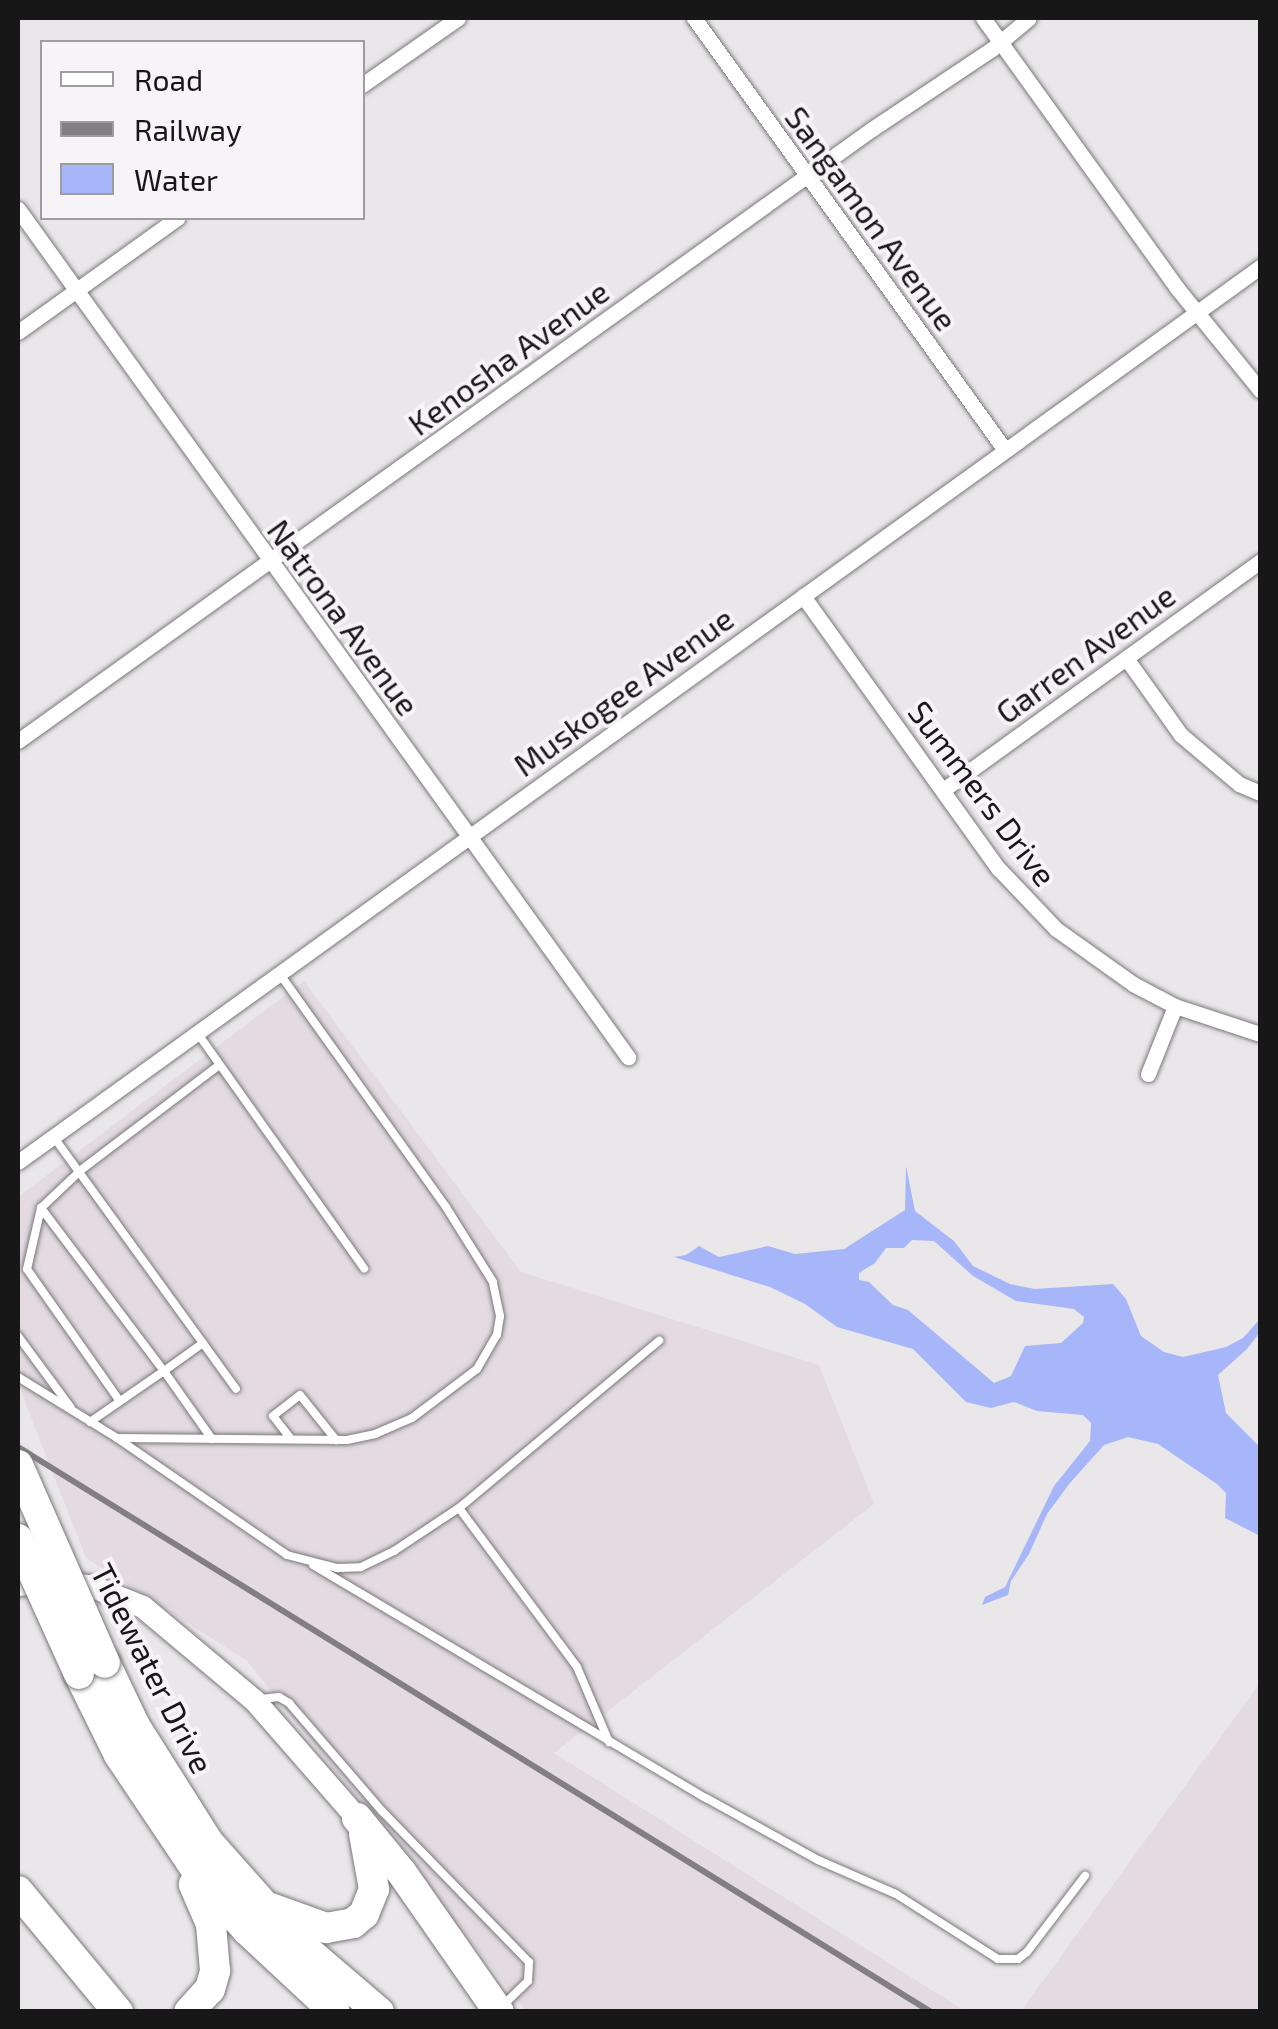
<!DOCTYPE html>
<style>
body{margin:0}
#map{position:relative;width:1278px;height:2029px;overflow:hidden;background:#eae7ea;font-family:"Exo 2",sans-serif}
div>[style]{position:absolute}
.built>*{inset:0;background:#e3dae2}
.water>*{inset:0;background:#a7b6f8}
.roads{filter:drop-shadow(0 0 2px #7a787a) drop-shadow(0 0 2px #7a787a)}
.lane>*{height:8px;margin:-4px;padding:0 4px;transform-origin:4px;border-radius:4px;background:#fff}
.street>*{height:15px;margin:-7.5px;padding:0 7.5px;transform-origin:7.5px;border-radius:7.5px;background:#fff}
.secondary>*{height:22px;margin:-11px;padding:0 11px;transform-origin:11px;border-radius:11px;background:#fff}
.highway>*{height:30px;margin:-15px;padding:0 15px;transform-origin:15px;border-radius:15px;background:#fff}
.rail>*{height:6px;margin:-3px;padding:0 3px;transform-origin:3px;border-radius:3px;background:#817f81}
.bridges{filter:drop-shadow(0 0 2px #7a787a) drop-shadow(0 0 2px #7a787a)}
.highway-bridge>*{height:30px;margin:-15px;padding:0 15px;transform-origin:15px;border-radius:15px;background:#fff}
span{translate:-50% -50%;white-space:nowrap;text-align:center;line-height:1.15;-webkit-text-stroke:8px #f7f4f7;paint-order:stroke}
.street-label{font-size:32px;color:#181718}
.frame{position:absolute;inset:0;border:20px solid #181718;pointer-events:none}
.legend{position:absolute;left:40px;top:40px;width:325px;height:180px;box-sizing:border-box;background:#f7f4f7;border:2px solid #9e9c9e;margin:0;padding:12px 18px;list-style:none;font-size:30px;color:#181718}
.legend li{display:flex;align-items:center;gap:20px;height:50px}
.legend b{width:50px;border:2px solid #9e9c9e}
</style>
<div id="map">
<div class="built">
<div style="clip-path:polygon(304px 981px,521px 1272px,819px 1365px,874px 1504px,554px 1753px,965px 2011px,526px 2011px,247px 1661px,86px 1558px,18px 1384px,18px 1197px)"></div>
<div style="clip-path:polygon(1260px 1683px,1260px 2011px,1021px 2011px)"></div>
</div>
<div class="water">
<div style="clip-path:polygon(evenodd,906px 1166px,915px 1211px,954px 1241px,973px 1266px,1010px 1284px,1035px 1289px,1113px 1284px,1126px 1299px,1141px 1336px,1164px 1352px,1183px 1357px,1226px 1347px,1243px 1338px,1260px 1319px,1260px 1332px,1247px 1349px,1218px 1375px,1226px 1413px,1260px 1447px,1260px 1536px,1225px 1518px,1226px 1493px,1217px 1484px,1158px 1444px,1128px 1437px,1104px 1445px,1070px 1483px,1047px 1514px,1029px 1554px,1011px 1581px,1008px 1595px,982px 1605px,985px 1597px,1005px 1587px,1054px 1486px,1090px 1441px,1091px 1423px,1083px 1415px,1037px 1411px,1014px 1402px,991px 1408px,966px 1402px,913px 1349px,837px 1327px,805px 1304px,770px 1287px,674px 1257px,686px 1255px,699px 1246px,719px 1257px,768px 1246px,795px 1254px,844px 1249px,905px 1210px,906px 1166px,912px 1240px,934px 1241px,973px 1276px,1016px 1301px,1074px 1309px,1084px 1317px,1083px 1323px,1061px 1343px,1025px 1346px,1011px 1376px,994px 1383px,908px 1310px,893px 1305px,869px 1282px,859px 1280px,859px 1273px,875px 1263px,886px 1248px,904px 1248px,912px 1240px)"></div>
</div>
<div class="roads">
<div class="lane">
<div style="left:196px;top:1031px;width:291px;rotate:54.7deg"></div>
<div style="left:53px;top:1136px;width:312px;rotate:54.1deg"></div>
<div style="left:41px;top:1208px;width:204px;rotate:53deg"></div>
<div style="left:164px;top:1371px;width:48px;rotate:-35.7deg"></div>
<div style="left:18px;top:1336px;width:89px;rotate:53.6deg"></div>
<div style="left:18px;top:1377px;width:116px;rotate:31.6deg"></div>
<div style="left:117px;top:1438px;width:206px;rotate:34.5deg"></div>
<div style="left:287px;top:1555px;width:52px;rotate:14.6deg"></div>
<div style="left:337px;top:1568px;width:24px;rotate:-2deg"></div>
<div style="left:361px;top:1567px;width:37px;rotate:-26deg"></div>
<div style="left:394px;top:1551px;width:78px;rotate:-33.5deg"></div>
<div style="left:459px;top:1508px;width:261px;rotate:-39.9deg"></div>
<div style="left:119px;top:1400px;width:160px;rotate:-125.1deg"></div>
<div style="left:27px;top:1269px;width:63px;rotate:-77.1deg"></div>
<div style="left:41px;top:1208px;width:55px;rotate:-43.5deg"></div>
<div style="left:81px;top:1170px;width:172px;rotate:-37.2deg"></div>
<div style="left:90px;top:1422px;width:90px;rotate:-34.6deg"></div>
<div style="left:164px;top:1371px;width:83px;rotate:54.8deg"></div>
<div style="left:117px;top:1438px;width:230px;rotate:0.5deg"></div>
<div style="left:347px;top:1440px;width:29px;rotate:-12deg"></div>
<div style="left:375px;top:1434px;width:40px;rotate:-23.4deg"></div>
<div style="left:412px;top:1418px;width:81px;rotate:-37deg"></div>
<div style="left:477px;top:1369px;width:39px;rotate:-60deg"></div>
<div style="left:497px;top:1335px;width:19px;rotate:-81deg"></div>
<div style="left:500px;top:1316px;width:35px;rotate:-102deg"></div>
<div style="left:493px;top:1282px;width:89px;rotate:-122.1deg"></div>
<div style="left:446px;top:1207px;width:287px;rotate:-125.5deg"></div>
<div style="left:291px;top:1439px;width:29px;rotate:-128deg"></div>
<div style="left:273px;top:1416px;width:34px;rotate:-38deg"></div>
<div style="left:300px;top:1395px;width:58px;rotate:51.3deg"></div>
<div style="left:459px;top:1508px;width:198px;rotate:53.4deg"></div>
<div style="left:577px;top:1667px;width:82px;rotate:66.9deg"></div>
<div style="left:313px;top:1565px;width:457px;rotate:30.7deg"></div>
<div style="left:706px;top:1798px;width:128px;rotate:29deg"></div>
<div style="left:818px;top:1860px;width:85px;rotate:23.6deg"></div>
<div style="left:896px;top:1894px;width:121px;rotate:32.5deg"></div>
<div style="left:998px;top:1959px;width:20px"></div>
<div style="left:1018px;top:1959px;width:11px;rotate:-38deg"></div>
<div style="left:1027px;top:1952px;width:96px;rotate:-52.7deg"></div>
<div style="left:260px;top:1699px;width:19px;rotate:-6deg"></div>
<div style="left:279px;top:1697px;width:12px;rotate:31deg"></div>
<div style="left:289px;top:1703px;width:143px;rotate:49.3deg"></div>
<div style="left:382px;top:1811px;width:211px;rotate:45.8deg"></div>
<div style="left:529px;top:1962px;width:19px;rotate:93deg"></div>
<div style="left:528px;top:1981px;width:36px;rotate:136deg"></div>
</div>
<div class="street">
<div style="left:694px;top:18px;width:532px;rotate:54.25deg"></div>
<div style="left:983px;top:18px;width:332px;rotate:54.3deg"></div>
<div style="left:1177px;top:288px;width:132px;rotate:50.9deg"></div>
<div style="left:362px;top:85px;width:117px;rotate:-34.9deg"></div>
<div style="left:18px;top:209px;width:1045px;rotate:54.27deg"></div>
<div style="left:18px;top:332px;width:196px;rotate:-35.6deg"></div>
<div style="left:803px;top:596px;width:335px;rotate:54.4deg"></div>
<div style="left:998px;top:868px;width:84px;rotate:46.4deg"></div>
<div style="left:1056px;top:929px;width:95px;rotate:35.5deg"></div>
<div style="left:1133px;top:984px;width:47px;rotate:27.6deg"></div>
<div style="left:1175px;top:1006px;width:89px;rotate:18.2deg"></div>
<div style="left:1126px;top:658px;width:95px;rotate:54.5deg"></div>
<div style="left:1181px;top:735px;width:76px;rotate:40.2deg"></div>
<div style="left:1239px;top:784px;width:23px;rotate:23deg"></div>
<div style="left:18px;top:741px;width:1051px;rotate:-35.63deg"></div>
<div style="left:872px;top:129px;width:144px;rotate:-33.7deg"></div>
<div style="left:992px;top:49px;width:48px;rotate:-40deg"></div>
<div style="left:943px;top:790px;width:391px;rotate:-35.8deg"></div>
<div style="left:1148px;top:1074px;width:73px;rotate:-68.3deg"></div>
<div style="left:18px;top:1162px;width:1531px;rotate:-35.78deg"></div>
</div>
<div class="secondary">
<div style="left:18px;top:1585px;width:38px;rotate:-6deg"></div>
<div style="left:56px;top:1581px;width:37px;rotate:9deg"></div>
<div style="left:93px;top:1587px;width:54px;rotate:21.8deg"></div>
<div style="left:143px;top:1607px;width:146px;rotate:40deg"></div>
<div style="left:255px;top:1701px;width:155px;rotate:48.9deg"></div>
</div>
<div class="highway">
<div style="left:105px;top:1663px;width:70px;rotate:64.5deg"></div>
<div style="left:135px;top:1726px;width:138px;rotate:57.7deg"></div>
<div style="left:209px;top:1843px;width:132px;rotate:48.4deg"></div>
<div style="left:297px;top:1942px;width:108px;rotate:40.5deg"></div>
<div style="left:79px;top:1674px;width:90px;rotate:63.7deg"></div>
<div style="left:119px;top:1755px;width:154px;rotate:56.1deg"></div>
<div style="left:205px;top:1883px;width:63px;rotate:48.2deg"></div>
<div style="left:247px;top:1930px;width:120px;rotate:43deg"></div>
<div style="left:357px;top:1818px;width:71px;rotate:50.7deg"></div>
<div style="left:402px;top:1873px;width:169px;rotate:55.1deg"></div>
<div style="left:18px;top:1891px;width:157px;rotate:50.4deg"></div>
<div style="left:271px;top:1908px;width:59px;rotate:20deg"></div>
<div style="left:326px;top:1928px;width:27px;rotate:-10deg"></div>
<div style="left:353px;top:1923px;width:14px;rotate:-39deg"></div>
<div style="left:364px;top:1914px;width:27px;rotate:-68deg"></div>
<div style="left:374px;top:1889px;width:56px;rotate:-100.3deg"></div>
<div style="left:189px;top:2012px;width:31px;rotate:-48deg"></div>
<div style="left:210px;top:1989px;width:19px;rotate:-74deg"></div>
<div style="left:215px;top:1971px;width:47px;rotate:-94.9deg"></div>
<div style="left:211px;top:1924px;width:43px;rotate:-113.6deg"></div>
</div>
</div>
<div class="rail">
<div style="left:18px;top:1447px;width:1074px;rotate:31.75deg"></div>
</div>
<div class="bridges">
<div class="highway-bridge">
<div style="left:18px;top:1465px;width:216px;rotate:66.3deg"></div>
<div style="left:18px;top:1539px;width:148px;rotate:65.7deg"></div>
</div>
</div>
<div class="street-label">
<span style="left:872px;top:218px;rotate:54deg">Sangamon Avenue</span>
<span style="left:508px;top:357px;rotate:-36deg">Kenosha Avenue</span>
<span style="left:344px;top:617px;rotate:54deg">Natrona Avenue</span>
<span style="left:1085px;top:653px;rotate:-36deg">Garren Avenue</span>
<span style="left:623px;top:691px;rotate:-36deg">Muskogee Avenue</span>
<span style="left:983px;top:793px;rotate:53deg">Summers Drive</span>
<span style="left:153px;top:1668px;rotate:63deg">Tidewater Drive</span>
</div>
<div class="frame"></div>
<ul class="legend">
<li><b style="height:12px;background:#fff"></b>Road</li>
<li><b style="height:12px;background:#817f81"></b>Railway</li>
<li><b style="height:28px;background:#a7b6f8"></b>Water</li>
</ul>
</div>
